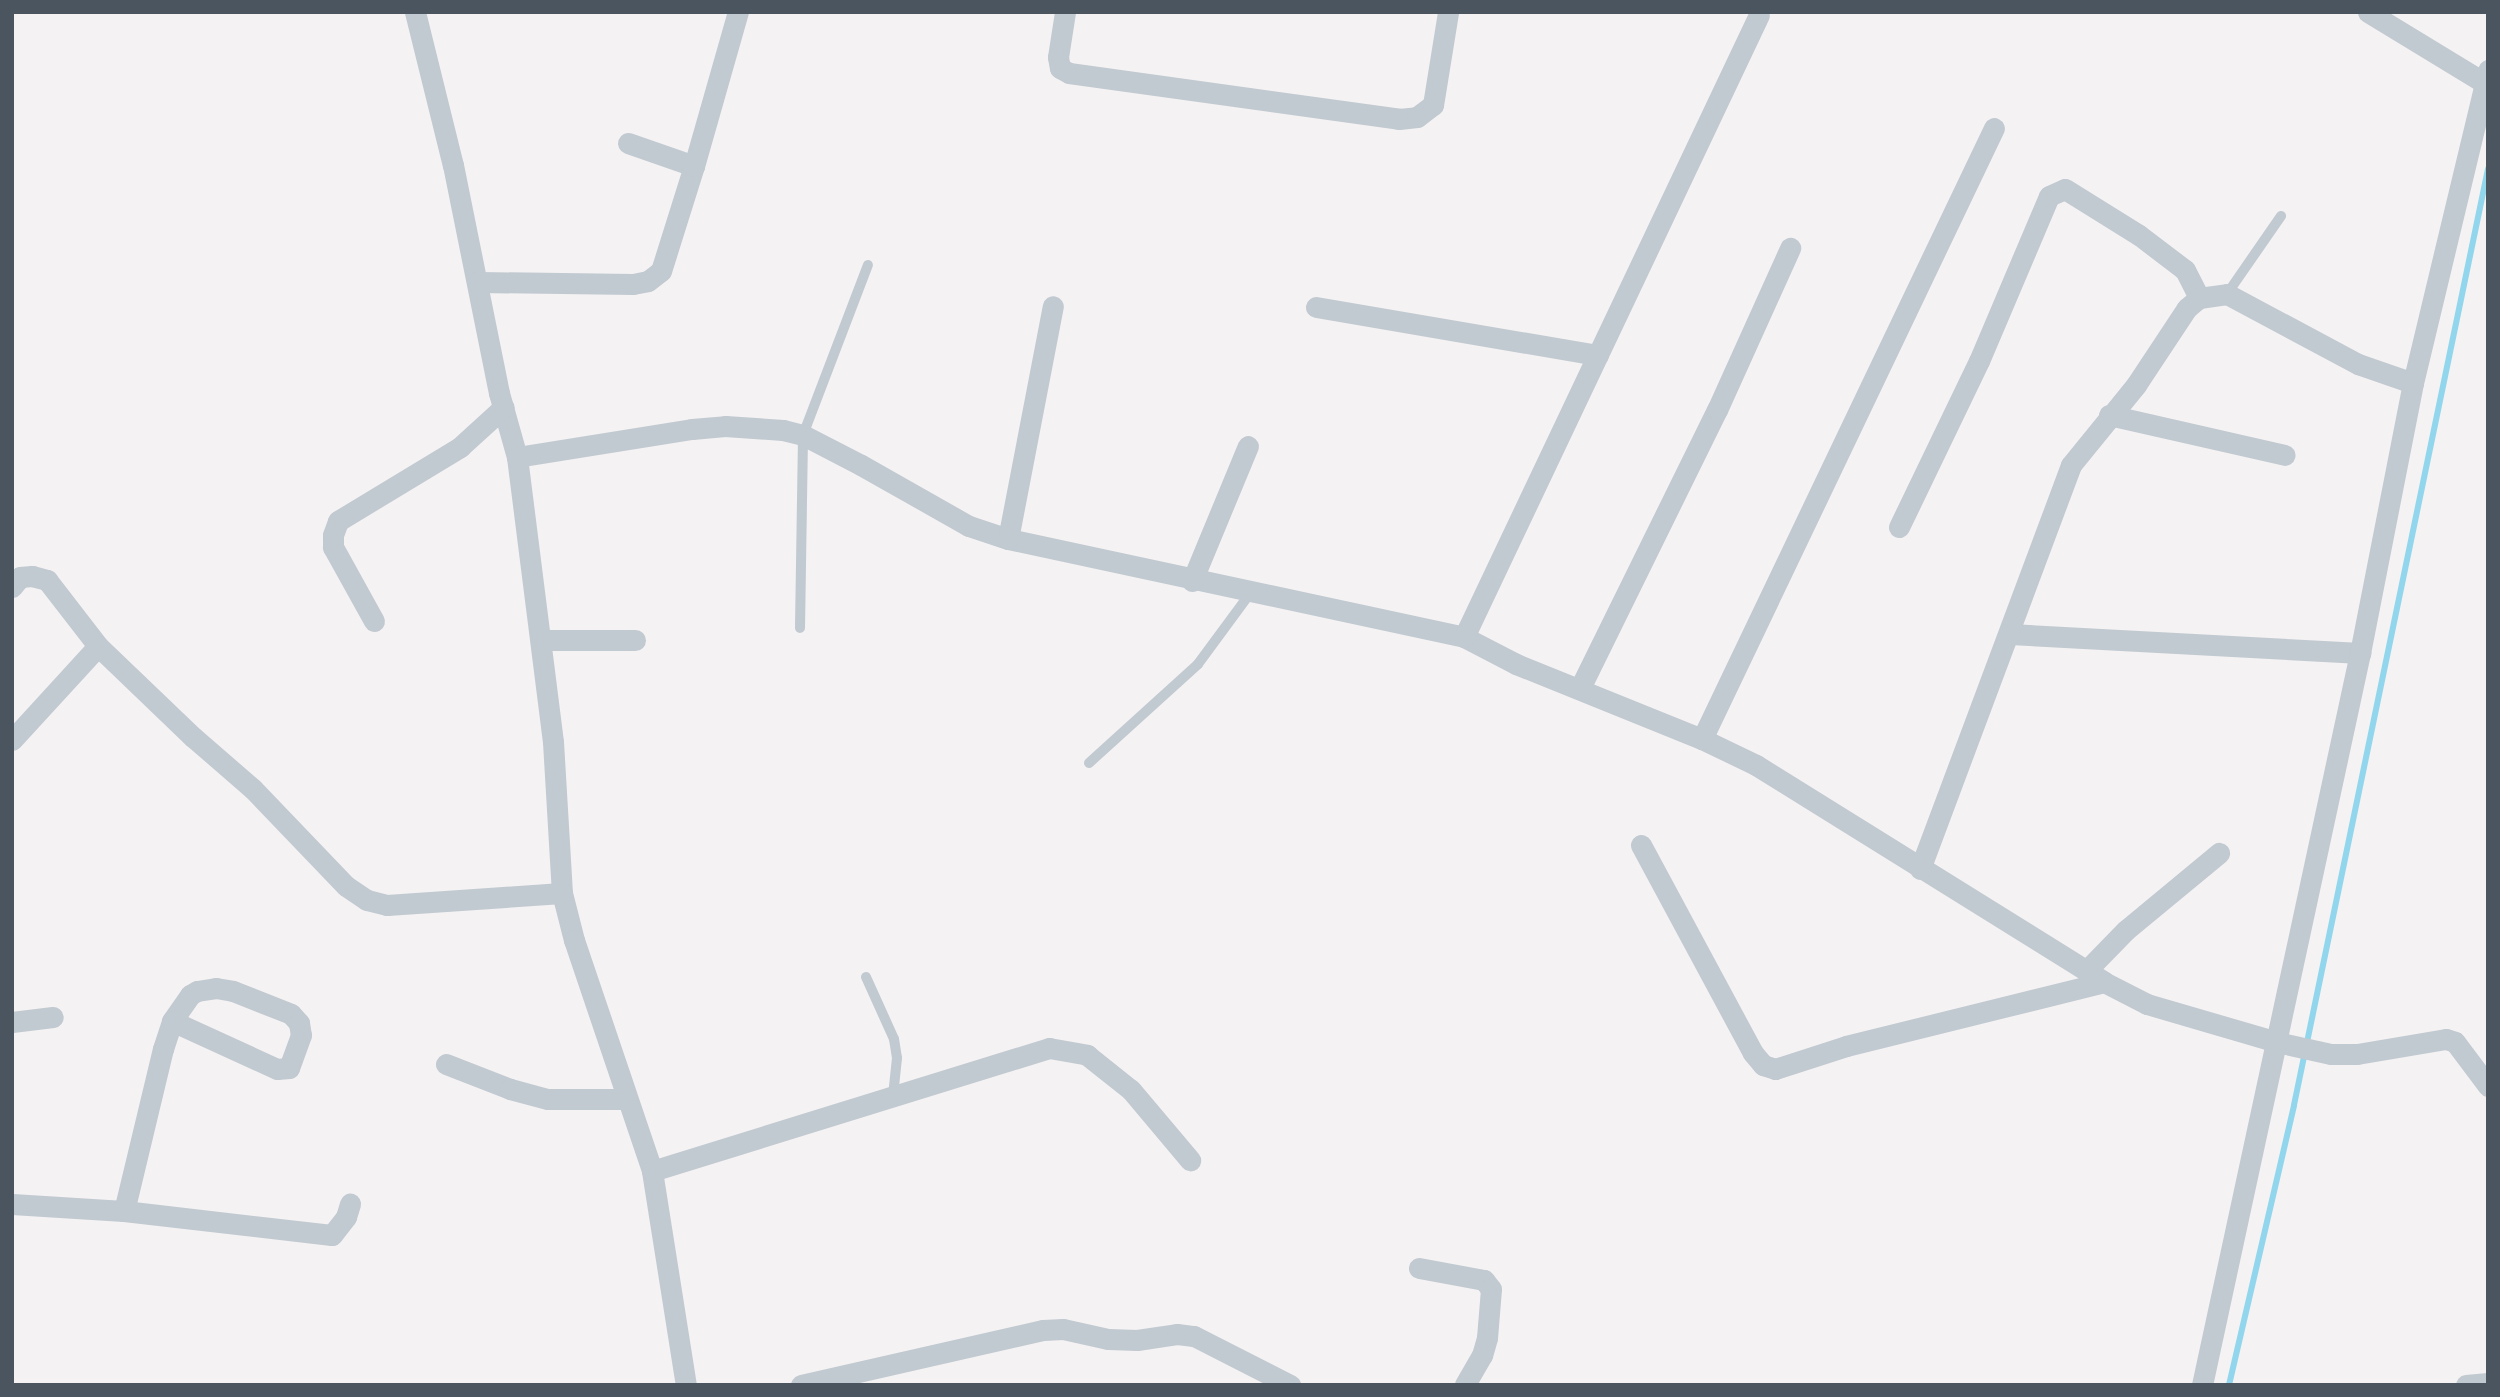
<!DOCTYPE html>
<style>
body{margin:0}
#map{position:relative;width:2500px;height:1397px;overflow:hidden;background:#f4f2f2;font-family:Montserrat,sans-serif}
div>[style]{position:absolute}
.stream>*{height:6px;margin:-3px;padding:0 3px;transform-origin:3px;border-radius:3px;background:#91d6ec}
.lane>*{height:10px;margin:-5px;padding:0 5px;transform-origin:5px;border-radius:5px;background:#c1c9d1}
.street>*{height:21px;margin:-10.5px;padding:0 10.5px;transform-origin:10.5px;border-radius:10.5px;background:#c1c9d1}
span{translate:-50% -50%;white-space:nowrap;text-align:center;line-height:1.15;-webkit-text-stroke:6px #fff;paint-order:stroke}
.frame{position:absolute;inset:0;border:14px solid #4a5560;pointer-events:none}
</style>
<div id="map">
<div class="stream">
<div style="left:2229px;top:1385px;width:287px;rotate:-76.9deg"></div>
<div style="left:2294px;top:1105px;width:956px;rotate:-78.29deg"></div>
</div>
<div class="lane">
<div style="left:2227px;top:294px;width:95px;rotate:-55.3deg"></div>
<div style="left:800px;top:628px;width:193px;rotate:-89.1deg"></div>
<div style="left:803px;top:435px;width:182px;rotate:-69.1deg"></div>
<div style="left:1089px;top:763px;width:147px;rotate:-42.2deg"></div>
<div style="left:1198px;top:664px;width:89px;rotate:-53.6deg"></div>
<div style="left:866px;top:977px;width:68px;rotate:65.7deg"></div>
<div style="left:894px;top:1039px;width:19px;rotate:81deg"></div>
<div style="left:897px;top:1058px;width:38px;rotate:96deg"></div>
</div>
<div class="street">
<div style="left:415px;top:12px;width:158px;rotate:76.1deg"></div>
<div style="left:453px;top:165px;width:233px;rotate:78.6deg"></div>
<div style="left:499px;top:393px;width:66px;rotate:74.3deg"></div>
<div style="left:517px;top:457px;width:287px;rotate:82.8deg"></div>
<div style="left:553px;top:742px;width:151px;rotate:86.6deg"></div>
<div style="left:562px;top:893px;width:49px;rotate:75.7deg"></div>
<div style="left:574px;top:940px;width:244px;rotate:71.3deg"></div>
<div style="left:652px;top:1171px;width:217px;rotate:81deg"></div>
<div style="left:1065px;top:12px;width:46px;rotate:98.8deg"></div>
<div style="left:1058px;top:57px;width:11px;rotate:80deg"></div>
<div style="left:1060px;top:68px;width:10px;rotate:29deg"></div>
<div style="left:1069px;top:73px;width:333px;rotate:7.9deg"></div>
<div style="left:1399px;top:119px;width:18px;rotate:-6deg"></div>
<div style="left:1417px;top:117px;width:20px;rotate:-37deg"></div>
<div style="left:1433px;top:105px;width:94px;rotate:-80.8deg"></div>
<div style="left:2368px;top:12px;width:137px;rotate:31.3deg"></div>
<div style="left:628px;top:143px;width:70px;rotate:19.2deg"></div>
<div style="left:478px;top:282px;width:155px;rotate:0.7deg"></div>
<div style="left:633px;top:284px;width:15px;rotate:-11deg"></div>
<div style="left:648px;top:281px;width:16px;rotate:-38deg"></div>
<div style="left:661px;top:271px;width:110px;rotate:-72.6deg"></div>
<div style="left:694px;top:166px;width:160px;rotate:-74.1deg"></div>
<div style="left:1316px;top:307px;width:286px;rotate:9.7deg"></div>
<div style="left:2109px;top:415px;width:180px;rotate:12.8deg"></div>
<div style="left:517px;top:457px;width:177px;rotate:-9.1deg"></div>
<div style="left:692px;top:429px;width:33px;rotate:-5deg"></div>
<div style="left:725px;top:426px;width:58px;rotate:3.9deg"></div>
<div style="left:783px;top:430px;width:21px;rotate:14deg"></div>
<div style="left:803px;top:435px;width:65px;rotate:27.3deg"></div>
<div style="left:861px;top:465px;width:124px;rotate:29.5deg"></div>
<div style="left:969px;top:526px;width:41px;rotate:18.4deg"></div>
<div style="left:1008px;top:539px;width:466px;rotate:12.1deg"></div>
<div style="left:1464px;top:637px;width:59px;rotate:27.4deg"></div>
<div style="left:1516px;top:664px;width:201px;rotate:22deg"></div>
<div style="left:1702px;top:739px;width:60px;rotate:25.7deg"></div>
<div style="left:1756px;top:765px;width:410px;rotate:31.9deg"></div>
<div style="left:2104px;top:982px;width:48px;rotate:27.1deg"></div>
<div style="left:2147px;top:1004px;width:135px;rotate:16.3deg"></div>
<div style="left:2277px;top:1042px;width:55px;rotate:12.5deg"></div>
<div style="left:2331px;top:1054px;width:26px"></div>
<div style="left:2357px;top:1054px;width:90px;rotate:-9.6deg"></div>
<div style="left:2446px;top:1039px;width:9px;rotate:18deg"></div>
<div style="left:2455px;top:1042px;width:55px;rotate:53.1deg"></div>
<div style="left:1899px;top:527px;width:184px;rotate:-64.3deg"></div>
<div style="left:1979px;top:361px;width:179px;rotate:-67deg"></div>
<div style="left:2049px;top:196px;width:17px;rotate:-24deg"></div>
<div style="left:2065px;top:189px;width:87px;rotate:31.9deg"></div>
<div style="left:2139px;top:235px;width:58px;rotate:37.3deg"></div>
<div style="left:2185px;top:270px;width:31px;rotate:63deg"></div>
<div style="left:1008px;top:539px;width:237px;rotate:-79.1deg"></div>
<div style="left:1192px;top:581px;width:146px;rotate:-67.5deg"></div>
<div style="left:12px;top:587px;width:13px;rotate:-51deg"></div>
<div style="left:20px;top:577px;width:12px;rotate:-5deg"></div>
<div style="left:32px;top:576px;width:16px;rotate:15deg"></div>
<div style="left:47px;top:580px;width:83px;rotate:52.3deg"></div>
<div style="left:98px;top:646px;width:132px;rotate:43.8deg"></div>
<div style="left:193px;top:737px;width:79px;rotate:40.9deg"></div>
<div style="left:253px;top:789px;width:134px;rotate:46.2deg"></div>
<div style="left:346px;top:886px;width:25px;rotate:34deg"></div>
<div style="left:367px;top:900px;width:21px;rotate:14deg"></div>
<div style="left:387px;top:905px;width:175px;rotate:-3.9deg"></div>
<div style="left:374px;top:621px;width:85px;rotate:-119deg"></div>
<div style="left:333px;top:547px;width:12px;rotate:-90deg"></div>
<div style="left:333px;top:535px;width:15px;rotate:-70deg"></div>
<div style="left:338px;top:521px;width:143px;rotate:-31.2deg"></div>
<div style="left:460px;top:447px;width:59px;rotate:-42.3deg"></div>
<div style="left:2010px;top:634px;width:351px;rotate:3.1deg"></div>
<div style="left:1464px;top:637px;width:688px;rotate:-64.63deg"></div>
<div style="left:542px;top:640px;width:93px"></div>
<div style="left:1580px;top:688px;width:310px;rotate:-63.8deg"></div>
<div style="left:1717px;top:410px;width:178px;rotate:-65.7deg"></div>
<div style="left:1702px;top:739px;width:677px;rotate:-64.46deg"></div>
<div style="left:12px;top:740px;width:127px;rotate:-47.5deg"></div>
<div style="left:1641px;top:845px;width:236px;rotate:61.7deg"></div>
<div style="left:1753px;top:1053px;width:16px;rotate:50deg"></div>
<div style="left:1763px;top:1065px;width:13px;rotate:18deg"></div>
<div style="left:1775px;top:1069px;width:75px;rotate:-17.9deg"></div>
<div style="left:1846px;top:1046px;width:266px;rotate:-13.9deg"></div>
<div style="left:1920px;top:869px;width:431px;rotate:-69.5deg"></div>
<div style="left:2071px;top:465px;width:103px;rotate:-50.9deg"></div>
<div style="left:2136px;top:385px;width:92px;rotate:-56.5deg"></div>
<div style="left:2187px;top:308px;width:16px;rotate:-40deg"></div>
<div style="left:2199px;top:298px;width:28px;rotate:-8deg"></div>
<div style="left:2227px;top:294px;width:149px;rotate:28.1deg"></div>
<div style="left:2358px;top:364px;width:58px;rotate:19.1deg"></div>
<div style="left:2086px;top:971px;width:57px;rotate:-45.7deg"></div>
<div style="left:2126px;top:930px;width:121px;rotate:-39.6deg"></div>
<div style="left:12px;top:1022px;width:41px;rotate:-7deg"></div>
<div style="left:446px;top:1064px;width:69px;rotate:21.3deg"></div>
<div style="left:510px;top:1089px;width:39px;rotate:15deg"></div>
<div style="left:548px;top:1099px;width:79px"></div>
<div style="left:652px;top:1171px;width:416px;rotate:-17.2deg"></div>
<div style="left:1049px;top:1048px;width:39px;rotate:10deg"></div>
<div style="left:1087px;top:1055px;width:56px;rotate:38.5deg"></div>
<div style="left:1131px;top:1090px;width:92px;rotate:49.9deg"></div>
<div style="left:12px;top:1204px;width:112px;rotate:3.6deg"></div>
<div style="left:124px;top:1211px;width:209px;rotate:6.6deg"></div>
<div style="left:332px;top:1235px;width:23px;rotate:-52deg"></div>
<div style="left:346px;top:1217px;width:14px;rotate:-73deg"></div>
<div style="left:124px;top:1211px;width:167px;rotate:-76.5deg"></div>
<div style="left:163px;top:1049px;width:29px;rotate:-72deg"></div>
<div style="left:172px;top:1021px;width:32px;rotate:-55deg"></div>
<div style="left:190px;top:995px;width:8px;rotate:-30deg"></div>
<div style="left:197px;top:991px;width:19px;rotate:-9deg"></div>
<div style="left:216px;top:988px;width:17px;rotate:10deg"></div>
<div style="left:233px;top:991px;width:62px;rotate:21.6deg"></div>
<div style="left:291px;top:1014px;width:12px;rotate:48deg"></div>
<div style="left:299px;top:1023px;width:12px;rotate:81deg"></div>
<div style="left:301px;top:1035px;width:35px;rotate:110deg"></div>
<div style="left:289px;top:1068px;width:12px;rotate:175deg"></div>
<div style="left:277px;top:1069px;width:115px;rotate:-155.4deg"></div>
<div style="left:1419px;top:1268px;width:66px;rotate:10.5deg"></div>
<div style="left:1484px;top:1280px;width:11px;rotate:52deg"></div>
<div style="left:1491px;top:1289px;width:49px;rotate:94.7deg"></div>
<div style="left:1487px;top:1338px;width:18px;rotate:106deg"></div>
<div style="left:1482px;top:1355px;width:34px;rotate:120deg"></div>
<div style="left:801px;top:1385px;width:248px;rotate:-12.8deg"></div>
<div style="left:1043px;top:1330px;width:20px;rotate:-3deg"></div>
<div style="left:1063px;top:1329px;width:46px;rotate:12.5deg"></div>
<div style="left:1108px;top:1339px;width:29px;rotate:2deg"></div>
<div style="left:1137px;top:1340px;width:40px;rotate:-8.5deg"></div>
<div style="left:1177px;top:1334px;width:17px;rotate:7deg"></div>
<div style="left:1194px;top:1336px;width:108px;rotate:27deg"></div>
<div style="left:2202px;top:1385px;width:749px;rotate:-77.82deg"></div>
<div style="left:2360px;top:653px;width:275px;rotate:-78.9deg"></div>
<div style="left:2413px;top:383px;width:322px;rotate:-76.5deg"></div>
<div style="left:2466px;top:1385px;width:22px;rotate:-5deg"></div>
</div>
<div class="frame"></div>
</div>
